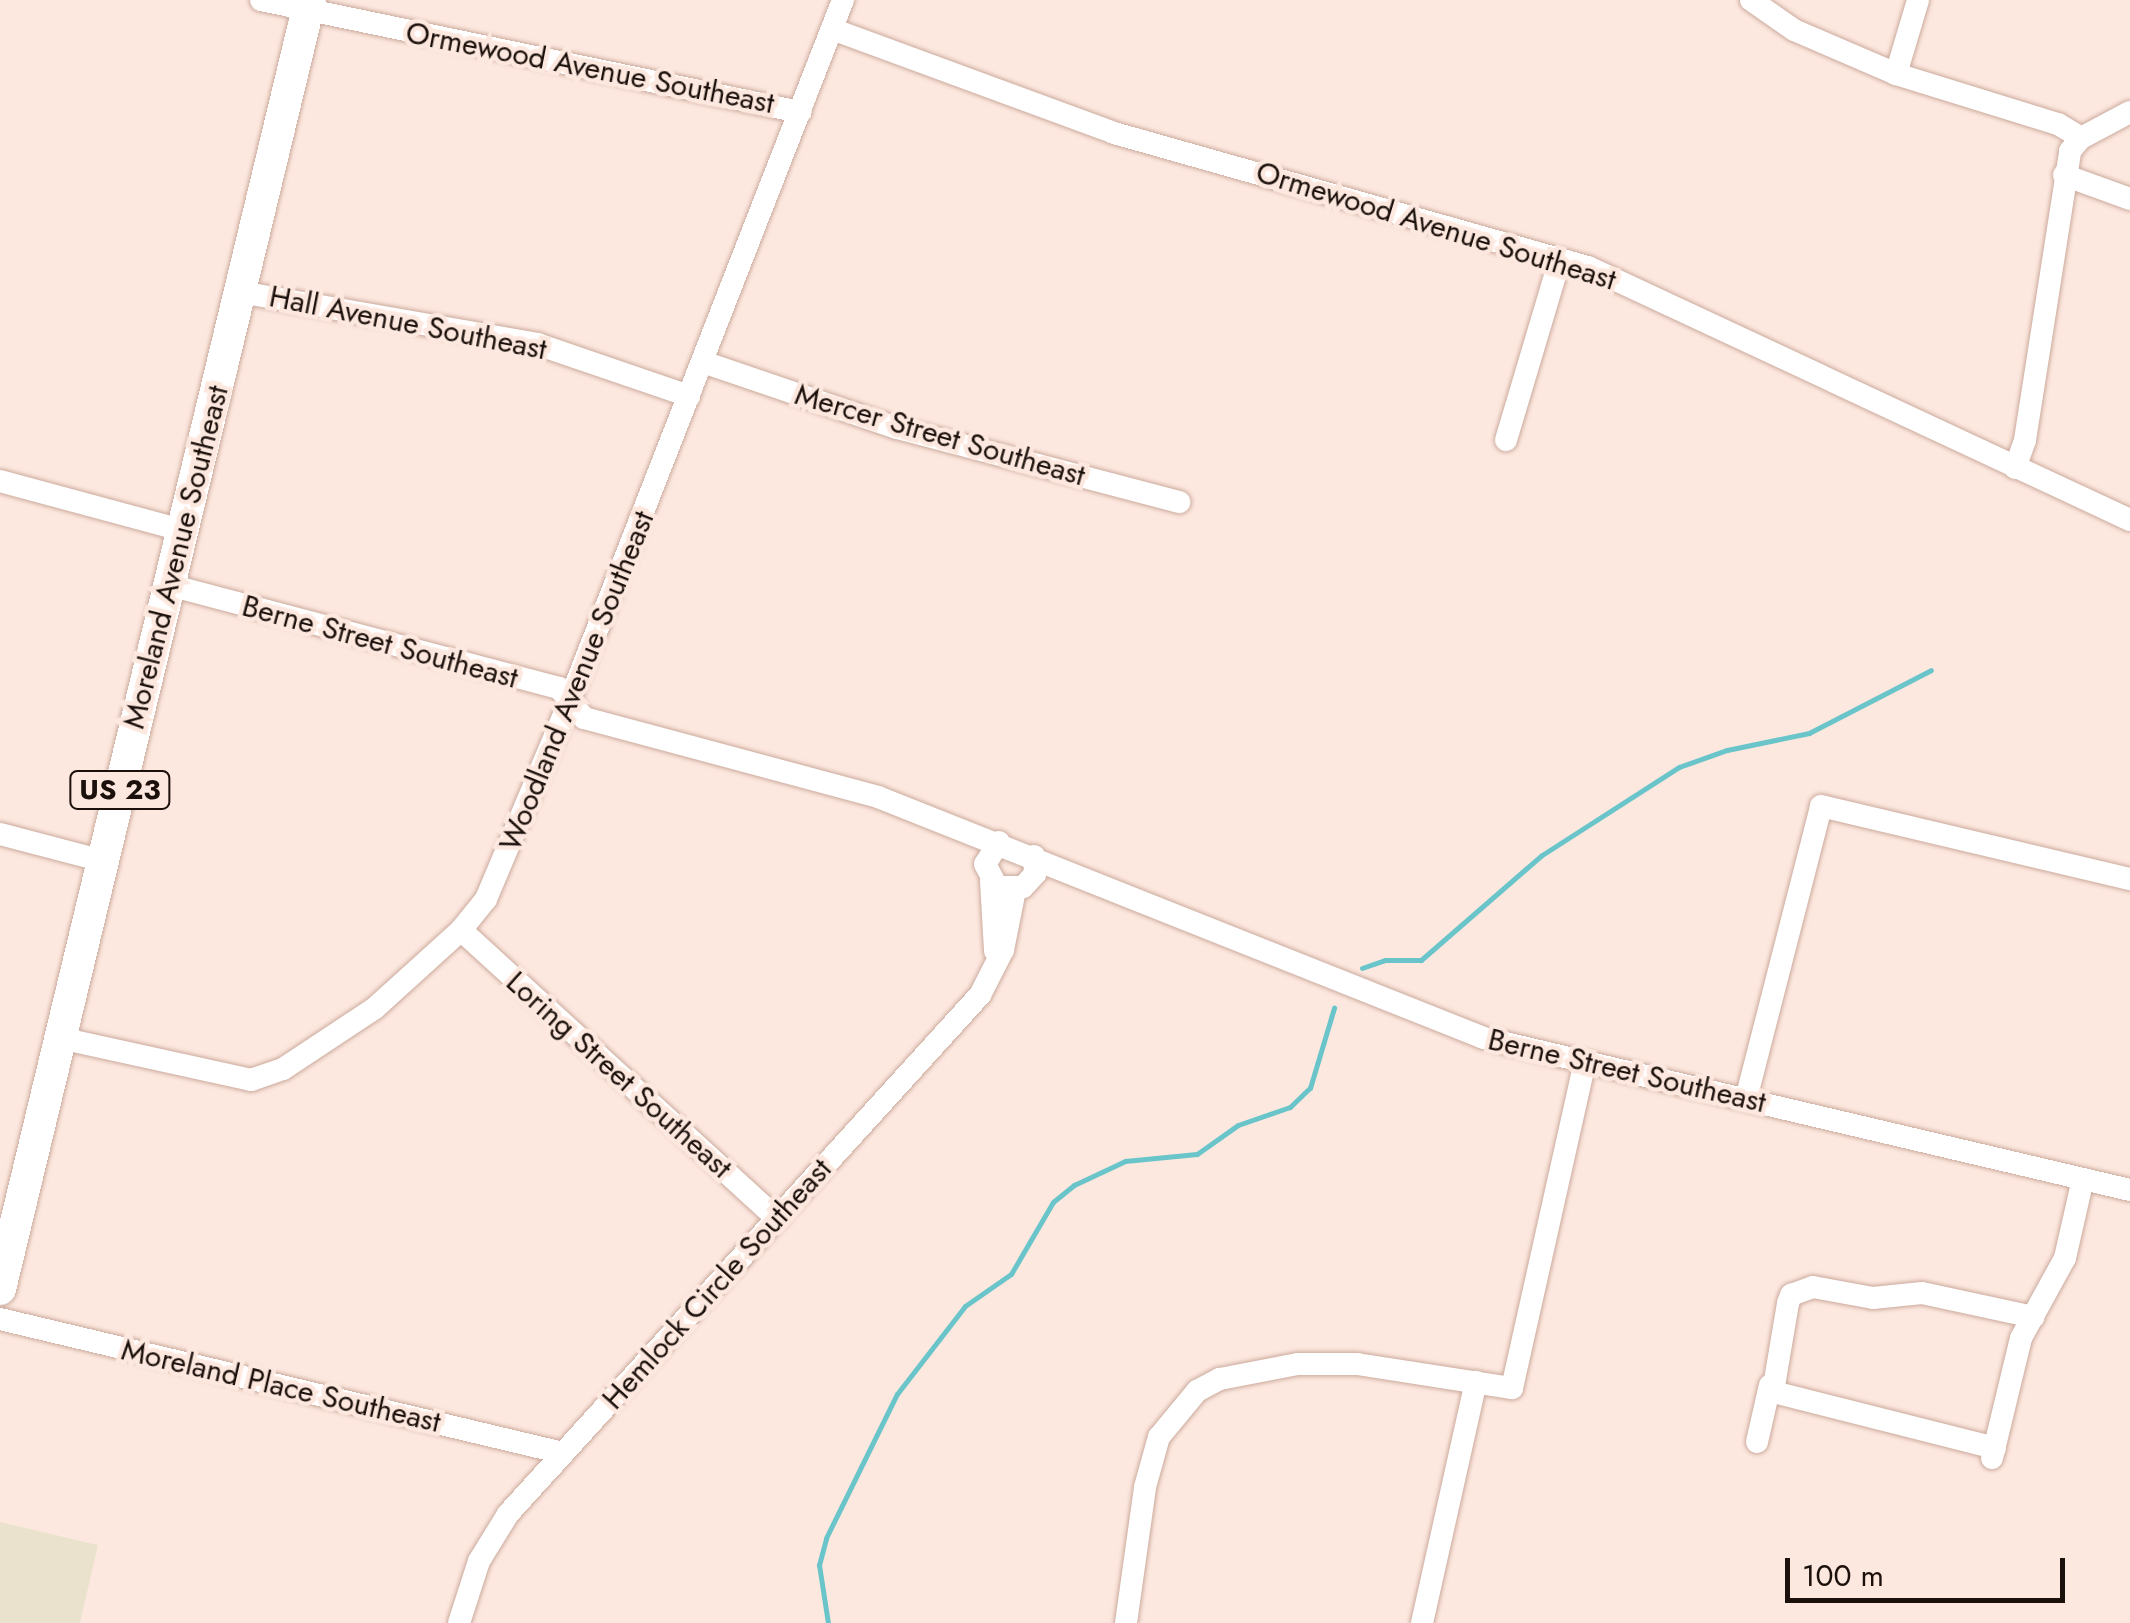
<!DOCTYPE html>
<style>
body{margin:0}
#map{position:relative;width:2130px;height:1623px;overflow:hidden;background:#fde8df;font-family:Jost,sans-serif}
div>[style]{position:absolute}
.commercial>*{inset:0;background:#ebe2cd}
.stream>*{height:5px;margin:-2.5px;padding:0 2.5px;transform-origin:2.5px;border-radius:2.5px;background:#6ac5ca}
.roads{filter:drop-shadow(0 0 2px #cbaa9d) drop-shadow(0 0 2px #cbaa9d)}
.minor>*{height:22px;margin:-11px;padding:0 11px;transform-origin:11px;border-radius:11px;background:#fff}
.highway>*{height:32px;margin:-16px;padding:0 16px;transform-origin:16px;border-radius:16px;background:#fff}
span{translate:-50% -50%;white-space:nowrap;text-align:center;line-height:1.15;-webkit-text-stroke:9px #fde8df;paint-order:stroke}
.shield-label span{padding:2px 8px;background:#fde8df;border:2px solid;border-radius:8px;-webkit-text-stroke-width:0}
.shield-label{font-size:28px;color:#1b100b;font-weight:700}
.street-label{font-size:30px;color:#1b100b}
.scale{position:absolute;left:1785px;top:1558px;width:280px;height:45px;box-sizing:border-box;border:5px solid #1b100b;border-top:0;padding-left:12px;font-size:30px;line-height:35px;white-space:nowrap;color:#1b100b;-webkit-text-stroke:8px #fde8df;paint-order:stroke}
</style>
<div id="map">
<div class="commercial">
<div style="clip-path:polygon(0 1522px,98px 1545px,80px 1623px,0 1623px)"></div>
</div>
<div class="stream">
<div style="left:1362px;top:968px;width:24px;rotate:-19deg"></div>
<div style="left:1385px;top:960px;width:36px"></div>
<div style="left:1421px;top:960px;width:160px;rotate:-41deg"></div>
<div style="left:1542px;top:855px;width:163px;rotate:-32.7deg"></div>
<div style="left:1679px;top:767px;width:51px;rotate:-19.5deg"></div>
<div style="left:1727px;top:750px;width:84px;rotate:-11.7deg"></div>
<div style="left:1809px;top:733px;width:137px;rotate:-27.3deg"></div>
<div style="left:828px;top:1623px;width:59px;rotate:-98.8deg"></div>
<div style="left:819px;top:1565px;width:28px;rotate:-75deg"></div>
<div style="left:826px;top:1538px;width:161px;rotate:-63.8deg"></div>
<div style="left:897px;top:1394px;width:111px;rotate:-52.3deg"></div>
<div style="left:965px;top:1306px;width:56px;rotate:-34.8deg"></div>
<div style="left:1011px;top:1274px;width:83px;rotate:-59.7deg"></div>
<div style="left:1053px;top:1202px;width:27px;rotate:-39deg"></div>
<div style="left:1074px;top:1185px;width:56px;rotate:-25.2deg"></div>
<div style="left:1125px;top:1161px;width:72px;rotate:-5.6deg"></div>
<div style="left:1197px;top:1154px;width:50px;rotate:-35.3deg"></div>
<div style="left:1238px;top:1125px;width:55px;rotate:-19.1deg"></div>
<div style="left:1290px;top:1107px;width:28px;rotate:-44deg"></div>
<div style="left:1310px;top:1088px;width:84px;rotate:-73.3deg"></div>
</div>
<div class="roads">
<div class="minor">
<div style="left:261px;top:0;width:551px;rotate:11.74deg"></div>
<div style="left:1751px;top:0;width:52px;rotate:34.9deg"></div>
<div style="left:1794px;top:30px;width:111px;rotate:23.3deg"></div>
<div style="left:1896px;top:74px;width:170px;rotate:17.2deg"></div>
<div style="left:2058px;top:124px;width:27px;rotate:31deg"></div>
<div style="left:832px;top:29px;width:301px;rotate:20.2deg"></div>
<div style="left:1114px;top:133px;width:493px;rotate:15.8deg"></div>
<div style="left:1588px;top:267px;width:598px;rotate:25.02deg"></div>
<div style="left:1896px;top:74px;width:77px;rotate:-73.4deg"></div>
<div style="left:2064px;top:175px;width:70px;rotate:20deg"></div>
<div style="left:240px;top:292px;width:302px;rotate:9.9deg"></div>
<div style="left:537px;top:344px;width:161px;rotate:18.9deg"></div>
<div style="left:703px;top:362px;width:205px;rotate:18.8deg"></div>
<div style="left:897px;top:428px;width:292px;rotate:14.7deg"></div>
<div style="left:1506px;top:440px;width:189px;rotate:-73.4deg"></div>
<div style="left:2015px;top:468px;width:30px;rotate:-70deg"></div>
<div style="left:2025px;top:440px;width:292px;rotate:-81.1deg"></div>
<div style="left:2070px;top:151px;width:17px;rotate:-50deg"></div>
<div style="left:2081px;top:138px;width:55px;rotate:-28deg"></div>
<div style="left:0;top:481px;width:188px;rotate:15.1deg"></div>
<div style="left:169px;top:585px;width:403px;rotate:14.8deg"></div>
<div style="left:559px;top:688px;width:39px;rotate:50deg"></div>
<div style="left:584px;top:718px;width:304px;rotate:15deg"></div>
<div style="left:878px;top:797px;width:652px;rotate:21.69deg"></div>
<div style="left:1484px;top:1038px;width:664px;rotate:13.24deg"></div>
<div style="left:0;top:834px;width:106px;rotate:14.7deg"></div>
<div style="left:999px;top:842px;width:26px;rotate:122deg"></div>
<div style="left:985px;top:864px;width:26px;rotate:62deg"></div>
<div style="left:997px;top:887px;width:26px"></div>
<div style="left:1023px;top:887px;width:18px;rotate:-47deg"></div>
<div style="left:1035px;top:874px;width:18px;rotate:-93deg"></div>
<div style="left:991px;top:881px;width:70px;rotate:86.7deg"></div>
<div style="left:461px;top:930px;width:428px;rotate:42.4deg"></div>
<div style="left:60px;top:1038px;width:196px;rotate:12.4deg"></div>
<div style="left:251px;top:1080px;width:34px;rotate:-19deg"></div>
<div style="left:283px;top:1069px;width:110px;rotate:-33.5deg"></div>
<div style="left:375px;top:1008px;width:116px;rotate:-42.2deg"></div>
<div style="left:461px;top:930px;width:40px;rotate:-51deg"></div>
<div style="left:486px;top:899px;width:198px;rotate:-67.1deg"></div>
<div style="left:563px;top:717px;width:770px;rotate:-68.67deg"></div>
<div style="left:1746px;top:1099px;width:302px;rotate:-75.6deg"></div>
<div style="left:1821px;top:806px;width:318px;rotate:13.3deg"></div>
<div style="left:0;top:1319px;width:579px;rotate:13.39deg"></div>
<div style="left:1757px;top:1442px;width:58px;rotate:-77.2deg"></div>
<div style="left:1995px;top:1448px;width:229px;rotate:-165.8deg"></div>
<div style="left:1773px;top:1392px;width:90px;rotate:-80.4deg"></div>
<div style="left:1788px;top:1303px;width:9px;rotate:-69deg"></div>
<div style="left:1791px;top:1295px;width:23px;rotate:-20deg"></div>
<div style="left:1813px;top:1287px;width:61px;rotate:10.4deg"></div>
<div style="left:1873px;top:1298px;width:49px;rotate:-5.8deg"></div>
<div style="left:1922px;top:1293px;width:114px;rotate:12.2deg"></div>
<div style="left:1992px;top:1458px;width:123px;rotate:-76.4deg"></div>
<div style="left:2021px;top:1338px;width:91px;rotate:-61.2deg"></div>
<div style="left:2065px;top:1258px;width:81px;rotate:-77.2deg"></div>
<div style="left:459px;top:1623px;width:65px;rotate:-72.1deg"></div>
<div style="left:479px;top:1561px;width:55px;rotate:-58.3deg"></div>
<div style="left:508px;top:1514px;width:702px;rotate:-47.72deg"></div>
<div style="left:980px;top:995px;width:51px;rotate:-62.9deg"></div>
<div style="left:1003px;top:950px;width:61px;rotate:-78.7deg"></div>
<div style="left:1126px;top:1623px;width:137px;rotate:-82deg"></div>
<div style="left:1145px;top:1487px;width:52px;rotate:-74.4deg"></div>
<div style="left:1159px;top:1437px;width:60px;rotate:-50.4deg"></div>
<div style="left:1197px;top:1391px;width:26px;rotate:-28deg"></div>
<div style="left:1220px;top:1379px;width:79px;rotate:-10.9deg"></div>
<div style="left:1298px;top:1364px;width:59px"></div>
<div style="left:1357px;top:1364px;width:157px;rotate:8.8deg"></div>
<div style="left:1512px;top:1388px;width:334px;rotate:-77.4deg"></div>
<div style="left:1422px;top:1623px;width:247px;rotate:-77.4deg"></div>
</div>
<div class="highway">
<div style="left:0;top:1289px;width:1326px;rotate:-76.48deg"></div>
</div>
</div>
<div class="shield-label">
<span style="left:120px;top:790px">US 23</span>
</div>
<div class="street-label">
<span style="left:590px;top:68px;rotate:11deg">Ormewood Avenue Southeast</span>
<span style="left:1436px;top:226px;rotate:17deg">Ormewood Avenue Southeast</span>
<span style="left:408px;top:323px;rotate:11deg">Hall Avenue Southeast</span>
<span style="left:940px;top:435px;rotate:16deg">Mercer Street Southeast</span>
<span style="left:176px;top:557px;rotate:-76deg">Moreland Avenue Southeast</span>
<span style="left:380px;top:642px;rotate:15deg">Berne Street Southeast</span>
<span style="left:577px;top:681px;rotate:-68deg">Woodland Avenue Southeast</span>
<span style="left:1627px;top:1071px;rotate:13deg">Berne Street Southeast</span>
<span style="left:619px;top:1075px;rotate:42deg">Loring Street Southeast</span>
<span style="left:717px;top:1284px;rotate:-48deg">Hemlock Circle Southeast</span>
<span style="left:281px;top:1386px;rotate:13deg">Moreland Place Southeast</span>
</div>
<div class="scale">100 m</div>
</div>
